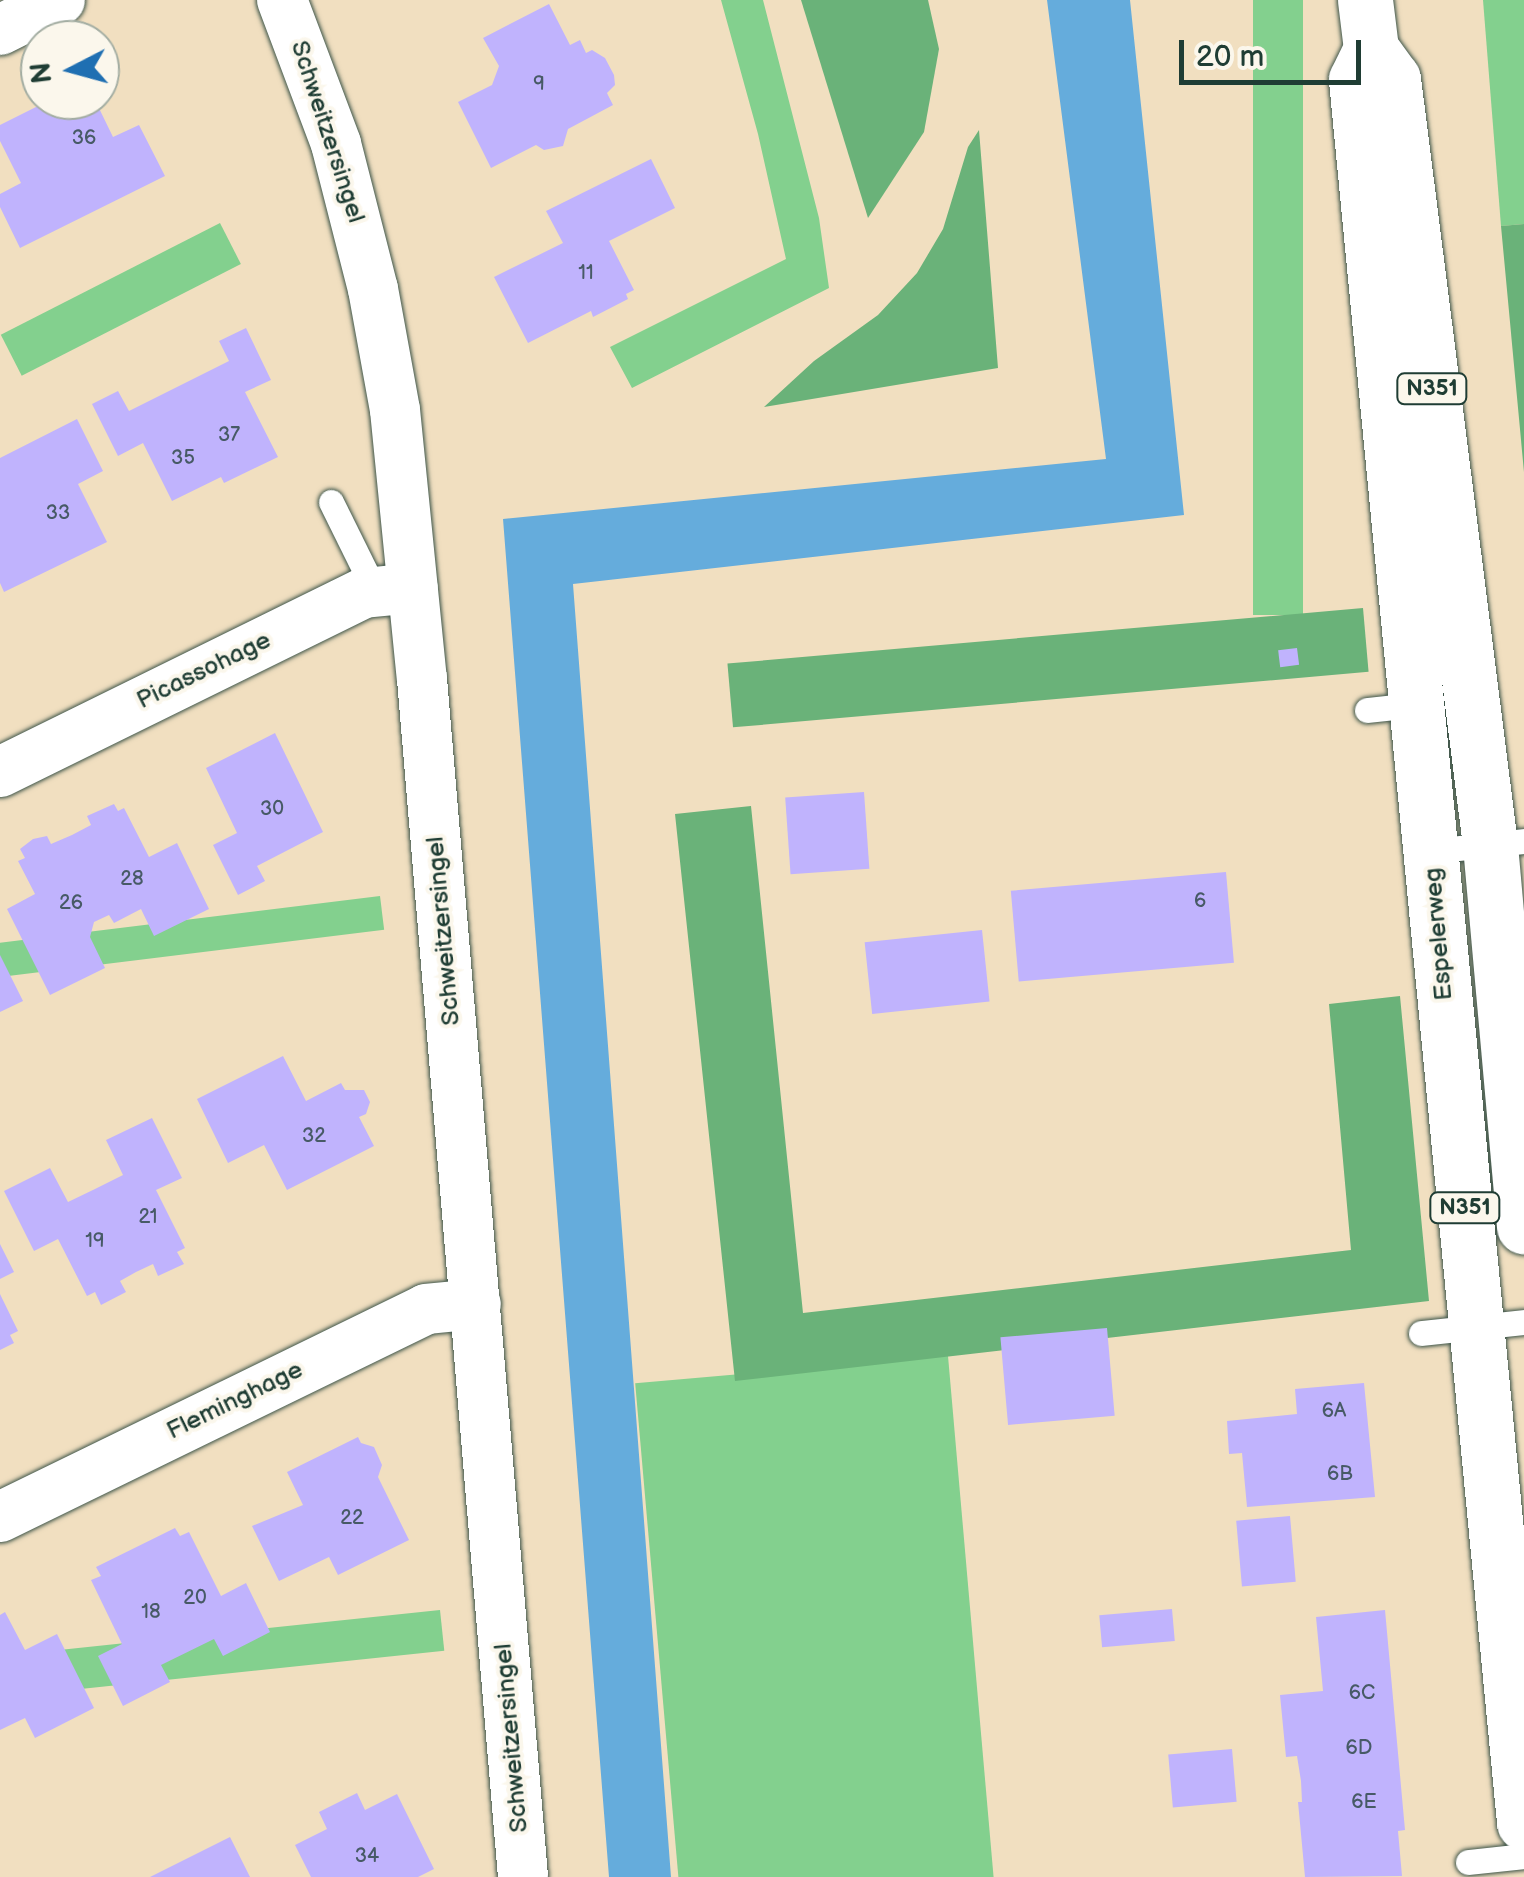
<!DOCTYPE html>
<style>
body{margin:0}
#map{position:relative;width:1524px;height:1877px;overflow:hidden;background:#f1dfc0;font-family:"Balsamiq Sans",sans-serif}
div>[style]{position:absolute}
.green>*{inset:0;background:#83d08e;transform-origin:0 0}
.forest>*{inset:0;background:#6ab279;transform-origin:0 0}
.water>*{inset:0;background:#65acdc}
.building>*{inset:0;background:#c0b3fd;transform-origin:0 0}
.roads{filter:drop-shadow(0 0 2px #3e5549) drop-shadow(0 0 2px #3e5549)}
.lane>*{height:25px;margin:-12.5px;padding:0 12.5px;transform-origin:12.5px;border-radius:12.5px;background:#fff}
.street>*{height:50px;margin:-25px;padding:0 25px;transform-origin:25px;border-radius:25px;background:#fff}
.primary>*{height:55px;margin:-27.5px;padding:0 27.5px;transform-origin:27.5px;border-radius:27.5px;background:#fff}
span{translate:-50% -50%;white-space:nowrap;text-align:center;line-height:1.15;-webkit-text-stroke:8px #fbf7ec;paint-order:stroke}
.number-label{font-size:20px;color:#475a66}
.number-label span{-webkit-text-stroke-width:0}
.shield-label span{padding:2px 8px;background:#fbf7ec;border:2px solid;border-radius:8px;-webkit-text-stroke-width:0}
.shield-label{font-size:22px;color:#1f3d34;font-weight:700}
.street-label{font-size:25px;color:#1f3d34}
.north{position:absolute;left:20px;top:20px;width:100px;height:100px;box-sizing:border-box;background:#fbf7ec;border:2px solid #a3ada2;border-radius:50%;rotate:264deg;font-size:28px;font-weight:700;line-height:40px;text-align:center;color:#1f3d34}
.north::after{content:'';display:block;margin:auto;width:35px;height:45px;background:#1f6fb2;clip-path:polygon(50% 0,100% 100%,50% 72%,0 100%)}
.scale{position:absolute;left:1179px;top:40px;width:182px;height:45px;box-sizing:border-box;border:5px solid #1f3d34;border-top:0;padding-left:12px;font-size:30px;line-height:35px;white-space:nowrap;color:#1f3d34;-webkit-text-stroke:8px #fbf7ec;paint-order:stroke}
</style>
<div id="map">
<div class="green">
<div style="clip-path:polygon(721px 0,763px 0,819px 218px,829px 288px,632px 388px,610px 347px,786px 259px,758px 134px)"></div>
<div style="left:1253px;top:0;width:50px;height:615px"></div>
<div style="clip-path:polygon(1483px 0,1524px 0,1524px 224px,1501px 226px)"></div>
<div style="left:220px;top:223px;width:46px;height:246px;rotate:63deg"></div>
<div style="left:380px;top:896px;width:34px;height:425px;rotate:83deg"></div>
<div style="left:948px;top:1356px;width:523px;height:314px;rotate:85deg"></div>
<div style="left:440px;top:1610px;width:41px;height:492px;rotate:84deg"></div>
</div>
<div class="forest">
<div style="clip-path:polygon(801px 0,928px 0,939px 49px,924px 132px,868px 218px)"></div>
<div style="clip-path:polygon(979px 130px,998px 368px,764px 407px,814px 361px,878px 315px,917px 273px,943px 229px,968px 147px)"></div>
<div style="clip-path:polygon(1524px 224px,1524px 472px,1501px 226px)"></div>
<div style="left:1363px;top:608px;width:64px;height:638px;rotate:85deg"></div>
<div style="clip-path:polygon(751px 806px,803px 1313px,1351px 1250px,1329px 1004px,1400px 996px,1429px 1301px,735px 1381px,675px 814px)"></div>
</div>
<div class="water">
<div style="clip-path:polygon(1047px 0,1130px 0,1184px 515px,573px 584px,671px 1877px,609px 1877px,503px 519px,1106px 459px)"></div>
</div>
<div class="building">
<div style="clip-path:polygon(549px 4px,570px 45px,580px 40px,586px 53px,592px 50px,605px 58px,614px 75px,615px 85px,607px 93px,613px 105px,568px 129px,563px 146px,544px 150px,536px 145px,491px 168px,458px 102px,492px 85px,499px 66px,483px 38px)"></div>
<div style="clip-path:polygon(50px 100px,95px 100px,113px 137px,139px 125px,165px 176px,20px 248px,0 207px,0 194px,21px 183px,0 141px,0 125px)"></div>
<div style="clip-path:polygon(651px 159px,675px 208px,609px 241px,634px 290px,626px 294px,628px 299px,593px 317px,591px 311px,528px 343px,494px 277px,563px 243px,546px 211px)"></div>
<div style="clip-path:polygon(246px 328px,271px 380px,245px 392px,278px 457px,224px 483px,221px 477px,172px 501px,143px 443px,118px 456px,92px 404px,118px 391px,129px 411px,229px 361px,219px 341px)"></div>
<div style="clip-path:polygon(77px 419px,103px 471px,78px 484px,107px 542px,4px 592px,0 583px,0 458px)"></div>
<div style="left:1297px;top:648px;width:17px;height:19px;rotate:83deg"></div>
<div style="clip-path:polygon(275px 733px,323px 832px,257px 866px,265px 881px,238px 895px,213px 845px,237px 833px,206px 768px)"></div>
<div style="left:864px;top:792px;width:77px;height:79px;rotate:86deg"></div>
<div style="clip-path:polygon(114px 804px,118px 811px,124px 808px,149px 857px,177px 843px,209px 909px,154px 936px,141px 909px,114px 923px,109px 915px,94px 922px,90px 937px,105px 968px,50px 995px,7px 909px,35px 894px,18px 861px,25px 858px,20px 849px,33px 839px,47px 836px,51px 844px,72px 835px,91px 825px,87px 816px)"></div>
<div style="left:1226px;top:872px;width:91px;height:216px;rotate:85deg"></div>
<div style="left:982px;top:930px;width:72px;height:118px;rotate:84deg"></div>
<div style="clip-path:polygon(0 955px,23px 1001px,0 1012px)"></div>
<div style="clip-path:polygon(283px 1056px,306px 1101px,341px 1083px,345px 1090px,364px 1090px,370px 1102px,366px 1114px,359px 1117px,374px 1146px,287px 1190px,264px 1145px,228px 1163px,197px 1099px)"></div>
<div style="clip-path:polygon(152px 1118px,182px 1178px,156px 1190px,185px 1248px,177px 1252px,184px 1264px,158px 1276px,153px 1264px,136px 1272px,120px 1281px,126px 1292px,101px 1305px,95px 1292px,87px 1296px,58px 1239px,34px 1251px,4px 1191px,50px 1168px,68px 1202px,95px 1189px,123px 1175px,106px 1140px)"></div>
<div style="clip-path:polygon(0 1244px,14px 1272px,0 1279px)"></div>
<div style="clip-path:polygon(0 1294px,18px 1331px,10px 1335px,14px 1343px,0 1350px)"></div>
<div style="left:1107px;top:1328px;width:88px;height:107px;rotate:85deg"></div>
<div style="clip-path:polygon(1364px 1383px,1375px 1497px,1247px 1507px,1242px 1453px,1229px 1454px,1227px 1421px,1297px 1414px,1295px 1389px)"></div>
<div style="clip-path:polygon(358px 1437px,361px 1443px,374px 1447px,382px 1465px,378px 1477px,409px 1540px,338px 1575px,329px 1557px,279px 1581px,252px 1526px,303px 1505px,287px 1472px)"></div>
<div style="left:1290px;top:1516px;width:66px;height:54px;rotate:85deg"></div>
<div style="clip-path:polygon(175px 1528px,180px 1536px,189px 1532px,221px 1596px,246px 1583px,270px 1632px,223px 1656px,214px 1639px,161px 1665px,170px 1682px,123px 1706px,98px 1656px,122px 1644px,91px 1580px,101px 1576px,96px 1567px)"></div>
<div style="left:1172px;top:1609px;width:32px;height:73px;rotate:85deg"></div>
<div style="clip-path:polygon(1385px 1610px,1405px 1830px,1398px 1831px,1402px 1876px,1305px 1877px,1298px 1802px,1302px 1802px,1301px 1781px,1297px 1756px,1286px 1757px,1280px 1695px,1323px 1691px,1316px 1617px)"></div>
<div style="clip-path:polygon(5px 1612px,25px 1650px,57px 1634px,94px 1708px,35px 1738px,25px 1718px,0 1730px,0 1615px)"></div>
<div style="left:1232px;top:1749px;width:53px;height:64px;rotate:85deg"></div>
<div style="clip-path:polygon(357px 1793px,365px 1810px,397px 1794px,434px 1869px,418px 1877px,311px 1877px,295px 1845px,327px 1829px,319px 1812px)"></div>
<div style="clip-path:polygon(230px 1837px,250px 1877px,150px 1877px)"></div>
</div>
<div class="roads">
<div class="lane">
<div style="left:331px;top:502px;width:99px;rotate:63.7deg"></div>
<div style="left:1367px;top:710px;width:55px;rotate:-6.2deg"></div>
<div style="left:1431px;top:851px;width:94px;rotate:-6.1deg"></div>
<div style="left:1421px;top:1333px;width:104px;rotate:-6.1deg"></div>
<div style="left:1468px;top:1862px;width:56px;rotate:-6.1deg"></div>
</div>
<div class="street">
<div style="left:282px;top:0;width:154px;rotate:69.4deg"></div>
<div style="left:336px;top:144px;width:150px;rotate:75.7deg"></div>
<div style="left:373px;top:289px;width:123px;rotate:79.7deg"></div>
<div style="left:395px;top:410px;width:270px;rotate:84.3deg"></div>
<div style="left:422px;top:679px;width:1202px;rotate:85.18deg"></div>
<div style="left:0;top:30px;width:67px;rotate:-26.6deg"></div>
<div style="left:0;top:772px;width:406px;rotate:-26.2deg"></div>
<div style="left:364px;top:593px;width:49px;rotate:-5.8deg"></div>
<div style="left:0;top:1517px;width:474px;rotate:-26deg"></div>
<div style="left:426px;top:1309px;width:50px;rotate:-5.7deg"></div>
</div>
<div class="primary">
<div style="left:1365px;top:0;width:49px;rotate:83deg"></div>
<div style="left:1371px;top:49px;width:37px;rotate:54deg"></div>
<div style="left:1393px;top:79px;width:772px;rotate:82.78deg"></div>
<div style="left:1490px;top:845px;width:383px;rotate:84.9deg"></div>
<div style="left:1371px;top:49px;width:34px;rotate:116deg"></div>
<div style="left:1356px;top:80px;width:1751px;rotate:84.49deg"></div>
</div>
</div>
<div class="number-label">
<span style="left:539px;top:84px">9</span>
<span style="left:84px;top:138px">36</span>
<span style="left:586px;top:273px">11</span>
<span style="left:229px;top:435px">37</span>
<span style="left:183px;top:458px">35</span>
<span style="left:58px;top:513px">33</span>
<span style="left:272px;top:809px">30</span>
<span style="left:132px;top:879px">28</span>
<span style="left:1200px;top:901px">6</span>
<span style="left:71px;top:903px">26</span>
<span style="left:314px;top:1136px">32</span>
<span style="left:148px;top:1217px">21</span>
<span style="left:95px;top:1241px">19</span>
<span style="left:1334px;top:1411px">6A</span>
<span style="left:1340px;top:1474px">6B</span>
<span style="left:352px;top:1518px">22</span>
<span style="left:195px;top:1598px">20</span>
<span style="left:151px;top:1612px">18</span>
<span style="left:1362px;top:1693px">6C</span>
<span style="left:1359px;top:1748px">6D</span>
<span style="left:1364px;top:1802px">6E</span>
<span style="left:367px;top:1856px">34</span>
</div>
<div class="shield-label">
<span style="left:1432px;top:389px">N351</span>
<span style="left:1465px;top:1208px">N351</span>
</div>
<div class="street-label">
<span style="left:327px;top:132px;rotate:72deg">Schweitzersingel</span>
<span style="left:204px;top:671px;rotate:-26deg">Picassohage</span>
<span style="left:444px;top:931px;rotate:-95deg">Schweitzersingel</span>
<span style="left:1439px;top:934px;rotate:-95deg">Espelerweg</span>
<span style="left:235px;top:1401px;rotate:-26deg">Fleminghage</span>
<span style="left:512px;top:1738px;rotate:-95deg">Schweitzersingel</span>
</div>
<div class="north">N</div>
<div class="scale">20 m</div>
</div>
